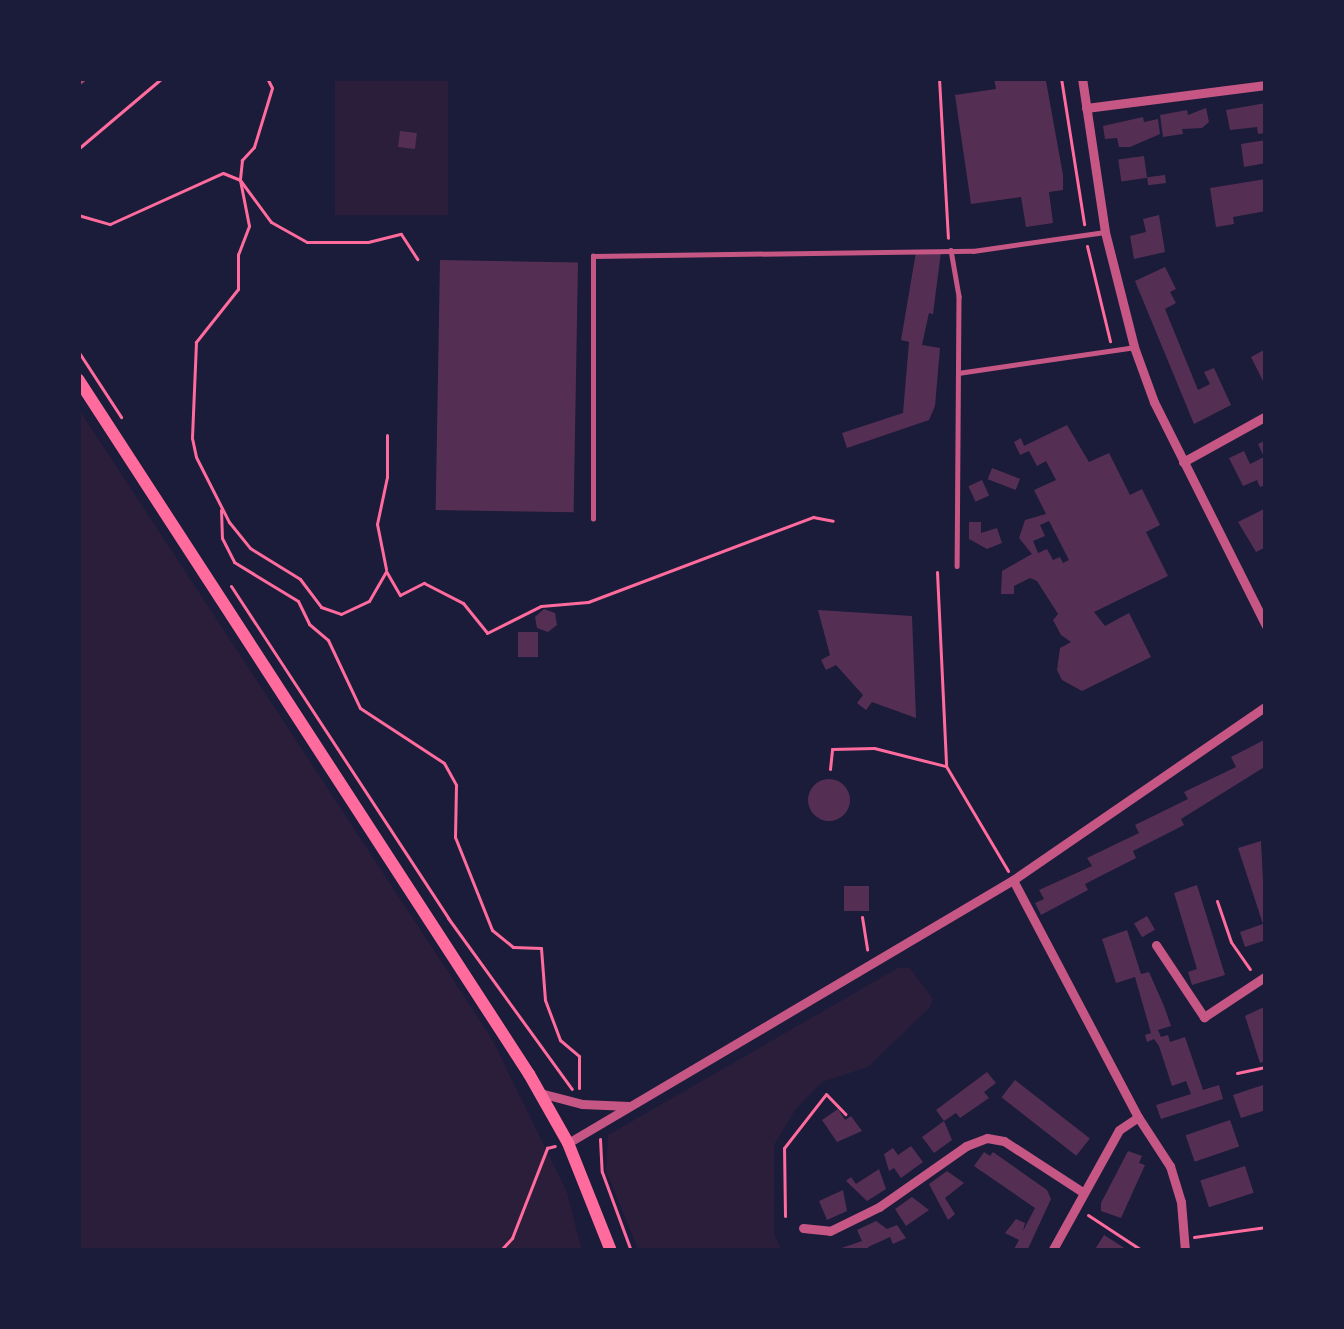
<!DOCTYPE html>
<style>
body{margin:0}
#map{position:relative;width:1344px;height:1329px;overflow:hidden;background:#1b1b3a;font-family:"IBM Plex Sans",sans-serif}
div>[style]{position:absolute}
.green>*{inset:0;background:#2a1e3b;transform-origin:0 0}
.building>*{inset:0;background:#542f53;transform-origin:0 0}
.round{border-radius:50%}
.path>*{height:3px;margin:-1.5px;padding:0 1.5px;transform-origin:1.5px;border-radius:1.5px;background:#ff6b9d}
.service>*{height:4.5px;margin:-2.25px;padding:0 2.25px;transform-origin:2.25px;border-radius:2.25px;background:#c65784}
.minor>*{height:9px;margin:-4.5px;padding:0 4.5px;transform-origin:4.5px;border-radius:4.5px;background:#c65784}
.secondary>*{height:12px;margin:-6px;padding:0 6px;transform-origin:6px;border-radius:6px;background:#ff6b9d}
.rail>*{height:4.5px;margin:-2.25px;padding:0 2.25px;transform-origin:2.25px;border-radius:2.25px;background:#a44b75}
span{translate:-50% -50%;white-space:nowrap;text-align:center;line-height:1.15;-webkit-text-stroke:9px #1b1b3a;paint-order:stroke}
.frame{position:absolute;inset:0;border:81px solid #1b1b3a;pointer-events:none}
</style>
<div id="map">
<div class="green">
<div style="left:335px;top:78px;width:113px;height:137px"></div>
<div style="clip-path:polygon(78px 408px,492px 1039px,567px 1192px,582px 1251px,78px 1251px)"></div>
<div style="clip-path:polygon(898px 968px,910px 968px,933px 999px,930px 1007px,868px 1067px,822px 1082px,795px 1110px,774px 1145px,774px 1234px,782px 1251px,639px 1251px,606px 1171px,608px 1135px)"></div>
</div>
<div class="building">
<div style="clip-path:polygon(994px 78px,1046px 81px,1063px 175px,1063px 190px,1049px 192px,1053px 223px,1026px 227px,1021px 197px,971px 204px,955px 95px,996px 89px)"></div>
<div style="clip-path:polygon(1266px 103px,1266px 133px,1258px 134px,1257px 127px,1230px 130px,1226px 110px)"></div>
<div style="clip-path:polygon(1206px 108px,1209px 122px,1202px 128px,1182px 129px,1183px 134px,1163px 137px,1160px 115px,1187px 110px,1188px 115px)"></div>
<div style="clip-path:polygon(1143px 117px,1144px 122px,1158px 119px,1160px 134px,1130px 147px,1119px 147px,1117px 138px,1105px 139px,1103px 126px)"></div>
<div style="left:400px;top:131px;width:17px;height:16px;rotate:7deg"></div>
<div style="clip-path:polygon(1266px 140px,1266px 163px,1244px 167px,1241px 144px)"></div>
<div style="left:1144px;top:156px;width:22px;height:26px;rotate:82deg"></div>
<div style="left:1165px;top:175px;width:8px;height:18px;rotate:83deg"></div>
<div style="clip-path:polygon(1266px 179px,1266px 211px,1233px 217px,1234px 224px,1216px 227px,1210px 188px)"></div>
<div style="clip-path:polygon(1159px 215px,1165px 252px,1134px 259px,1130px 236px,1146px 232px,1143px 219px)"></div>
<div style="clip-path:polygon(916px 252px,941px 252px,933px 314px,929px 313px,922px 345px,940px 348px,935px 406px,929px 420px,847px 448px,842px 433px,903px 413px,909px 342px,901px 340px)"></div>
<div style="left:440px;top:260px;width:138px;height:250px;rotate:1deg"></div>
<div style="clip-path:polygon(1165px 267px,1176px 289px,1170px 292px,1176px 303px,1165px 309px,1198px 390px,1210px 384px,1204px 372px,1214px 368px,1231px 405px,1194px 424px,1135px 281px)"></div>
<div style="clip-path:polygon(1266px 349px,1266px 387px,1251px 357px)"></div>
<div style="clip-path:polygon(evenodd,1067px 425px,1089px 462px,1109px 453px,1130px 495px,1142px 489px,1160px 525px,1146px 532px,1168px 576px,1094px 612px,1105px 626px,1129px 613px,1151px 657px,1082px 691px,1062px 680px,1057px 670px,1060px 648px,1071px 642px,1061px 635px,1053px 620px,1058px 614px,1037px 581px,1030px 578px,1014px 586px,1014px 594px,1001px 594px,1002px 571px,1032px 554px,1019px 538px,1025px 520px,1046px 514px,1034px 490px,1056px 480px,1046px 461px,1037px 466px,1029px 451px,1020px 455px,1014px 442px,1021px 438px,1024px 446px,1067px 425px,1049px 521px,1069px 560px,1063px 563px,1060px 557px,1053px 560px,1047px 549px,1038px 553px,1033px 541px,1045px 536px,1040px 525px,1049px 521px)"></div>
<div style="clip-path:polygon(1266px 440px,1266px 485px,1260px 487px,1257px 480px,1243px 486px,1229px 458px,1244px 451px,1250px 464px,1264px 457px,1258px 444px)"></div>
<div style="left:992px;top:468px;width:30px;height:12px;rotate:21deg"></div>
<div style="left:982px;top:480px;width:17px;height:15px;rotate:65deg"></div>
<div style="clip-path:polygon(1266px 508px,1266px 547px,1256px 552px,1238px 522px)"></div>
<div style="clip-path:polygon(969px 522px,981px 522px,981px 533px,997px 528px,1002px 543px,987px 549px,969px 539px)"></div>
<div style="clip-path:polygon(544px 609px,555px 613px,557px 625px,548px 632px,537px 628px,535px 617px)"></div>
<div style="clip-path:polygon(818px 610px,912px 616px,916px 718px,872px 702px,866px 710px,857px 703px,863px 695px,836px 665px,826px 670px,821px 660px,830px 655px)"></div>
<div style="left:538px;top:632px;width:25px;height:20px;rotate:90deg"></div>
<div style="clip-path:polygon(1266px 739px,1266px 766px,1181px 819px,1184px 825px,1133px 851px,1136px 858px,1085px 884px,1088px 890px,1041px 915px,1035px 903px,1044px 899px,1039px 890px,1092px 866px,1087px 858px,1139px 833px,1135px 825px,1188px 799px,1184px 792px,1236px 767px,1231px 757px)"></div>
<div class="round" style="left:808px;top:779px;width:42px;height:42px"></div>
<div style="clip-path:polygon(1261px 841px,1266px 940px,1245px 947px,1240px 932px,1263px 924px,1238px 848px)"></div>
<div style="clip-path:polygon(1197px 885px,1225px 975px,1192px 985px,1188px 972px,1197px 969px,1174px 893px)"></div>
<div style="left:844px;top:886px;width:25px;height:25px"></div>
<div style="left:1147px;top:916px;width:16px;height:15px;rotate:60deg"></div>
<div style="clip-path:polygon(1127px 930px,1141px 974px,1149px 972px,1164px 1006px,1171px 1026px,1158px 1030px,1161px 1037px,1168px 1035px,1170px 1042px,1185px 1037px,1203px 1090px,1219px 1085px,1223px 1099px,1161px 1119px,1156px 1105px,1191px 1094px,1186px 1081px,1172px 1086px,1159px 1046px,1154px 1039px,1147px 1042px,1145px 1035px,1151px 1033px,1135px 977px,1116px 983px,1102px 939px)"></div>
<div style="clip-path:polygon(1266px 1006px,1266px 1061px,1260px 1063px,1245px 1016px)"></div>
<div style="clip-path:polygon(987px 1072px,996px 1083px,984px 1092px,989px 1098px,960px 1118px,956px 1113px,944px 1121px,952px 1140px,934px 1153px,922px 1137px,944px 1121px,936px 1110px)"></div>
<div style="left:1015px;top:1080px;width:95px;height:22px;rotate:38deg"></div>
<div style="clip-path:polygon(1266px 1084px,1266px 1110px,1241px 1118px,1233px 1095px)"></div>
<div style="clip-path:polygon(838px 1109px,845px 1120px,851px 1116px,862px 1131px,837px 1142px,822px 1120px)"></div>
<div style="left:1230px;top:1120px;width:28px;height:47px;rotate:71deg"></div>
<div style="clip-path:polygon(911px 1146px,923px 1162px,901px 1178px,894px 1168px,889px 1171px,884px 1154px,893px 1148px,898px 1155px)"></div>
<div style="clip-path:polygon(1128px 1151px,1142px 1156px,1139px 1163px,1145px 1165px,1121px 1218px,1101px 1211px,1101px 1203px)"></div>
<div style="clip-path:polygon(984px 1152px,990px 1156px,993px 1152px,1047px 1190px,1051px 1199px,1027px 1251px,1013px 1251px,1019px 1240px,1005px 1233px,1016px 1219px,1025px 1223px,1023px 1231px,1035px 1208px,974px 1166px)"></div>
<div style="left:1245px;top:1166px;width:28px;height:47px;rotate:72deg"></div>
<div style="clip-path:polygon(879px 1169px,886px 1189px,867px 1201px,846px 1181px,851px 1177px,856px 1184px)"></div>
<div style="clip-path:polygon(947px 1171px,964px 1183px,945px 1198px,955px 1214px,948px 1220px,929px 1184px)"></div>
<div style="clip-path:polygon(843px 1190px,847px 1211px,827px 1220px,819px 1201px)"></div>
<div style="clip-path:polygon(912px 1197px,929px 1210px,906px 1226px,895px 1209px)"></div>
<div style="clip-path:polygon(876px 1221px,887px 1229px,897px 1225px,906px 1238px,893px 1244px,890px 1237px,868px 1247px,870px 1251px,833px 1251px,862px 1241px,857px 1230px)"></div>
<div style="clip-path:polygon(1104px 1235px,1129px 1251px,1094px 1251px)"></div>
</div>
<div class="path">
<div style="left:267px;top:78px;width:11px;rotate:63deg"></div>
<div style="left:272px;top:88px;width:62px;rotate:107deg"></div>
<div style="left:254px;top:147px;width:18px;rotate:133deg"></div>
<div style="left:242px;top:160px;width:20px;rotate:96deg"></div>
<div style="left:240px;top:180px;width:47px;rotate:78.9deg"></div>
<div style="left:249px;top:226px;width:30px;rotate:111deg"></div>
<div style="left:238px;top:254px;width:35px;rotate:90deg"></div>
<div style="left:238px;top:289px;width:68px;rotate:128.4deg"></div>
<div style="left:196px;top:342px;width:96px;rotate:92.4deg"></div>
<div style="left:192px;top:438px;width:19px;rotate:78deg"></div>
<div style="left:196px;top:457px;width:73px;rotate:63.1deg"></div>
<div style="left:229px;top:522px;width:33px;rotate:51deg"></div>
<div style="left:250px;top:548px;width:59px;rotate:31.8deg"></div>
<div style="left:300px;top:579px;width:35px;rotate:53deg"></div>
<div style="left:321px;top:607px;width:21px;rotate:19deg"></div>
<div style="left:341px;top:614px;width:31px;rotate:-25deg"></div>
<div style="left:369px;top:601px;width:34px;rotate:-60deg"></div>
<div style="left:386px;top:571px;width:28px;rotate:60deg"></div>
<div style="left:400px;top:595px;width:27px;rotate:-27deg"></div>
<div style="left:424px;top:583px;width:44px;rotate:27.1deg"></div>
<div style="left:463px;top:603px;width:38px;rotate:51deg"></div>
<div style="left:487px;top:633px;width:60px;rotate:-26.6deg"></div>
<div style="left:541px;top:606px;width:47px;rotate:-4.9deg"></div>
<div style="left:588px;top:602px;width:241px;rotate:-20.7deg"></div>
<div style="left:813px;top:517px;width:20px;rotate:11deg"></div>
<div style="left:939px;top:78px;width:160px;rotate:86.8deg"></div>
<div style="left:1061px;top:78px;width:148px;rotate:81deg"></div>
<div style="left:78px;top:149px;width:110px;rotate:-40.2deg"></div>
<div style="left:78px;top:215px;width:33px;rotate:16deg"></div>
<div style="left:110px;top:224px;width:124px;rotate:-24.3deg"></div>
<div style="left:223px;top:173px;width:18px;rotate:22deg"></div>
<div style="left:240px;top:180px;width:52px;rotate:53.6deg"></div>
<div style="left:271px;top:222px;width:41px;rotate:29.1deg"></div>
<div style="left:307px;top:242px;width:61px"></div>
<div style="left:368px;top:242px;width:34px;rotate:-14deg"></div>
<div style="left:401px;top:234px;width:30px;rotate:57deg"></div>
<div style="left:1087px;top:246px;width:98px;rotate:76.4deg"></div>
<div style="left:78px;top:351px;width:79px;rotate:56.9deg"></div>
<div style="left:221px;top:510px;width:28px;rotate:88deg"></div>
<div style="left:222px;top:538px;width:27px;rotate:63deg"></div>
<div style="left:234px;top:562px;width:75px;rotate:31.4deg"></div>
<div style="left:298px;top:601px;width:25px;rotate:64deg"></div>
<div style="left:309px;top:624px;width:25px;rotate:40deg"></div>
<div style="left:328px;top:640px;width:75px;rotate:64.8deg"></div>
<div style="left:360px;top:708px;width:100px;rotate:33.2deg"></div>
<div style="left:444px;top:763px;width:25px;rotate:61deg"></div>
<div style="left:456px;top:785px;width:52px;rotate:91.1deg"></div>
<div style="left:455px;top:837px;width:100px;rotate:68.3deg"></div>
<div style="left:492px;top:930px;width:27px;rotate:39deg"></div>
<div style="left:513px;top:947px;width:28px;rotate:2deg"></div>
<div style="left:541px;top:948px;width:52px;rotate:85.6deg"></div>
<div style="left:545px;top:1000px;width:43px;rotate:69.4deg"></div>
<div style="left:560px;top:1040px;width:25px;rotate:40deg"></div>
<div style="left:579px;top:1056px;width:32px;rotate:90deg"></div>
<div style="left:386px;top:569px;width:46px;rotate:-101.3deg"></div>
<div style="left:377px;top:524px;width:48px;rotate:-78deg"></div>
<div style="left:387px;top:477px;width:42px;rotate:-90deg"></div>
<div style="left:937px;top:572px;width:194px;rotate:87.3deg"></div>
<div style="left:946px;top:766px;width:122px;rotate:59.4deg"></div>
<div style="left:231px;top:586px;width:397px;rotate:56.8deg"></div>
<div style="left:448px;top:918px;width:211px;rotate:54.1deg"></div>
<div style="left:830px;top:769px;width:20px;rotate:-84deg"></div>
<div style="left:832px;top:749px;width:42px;rotate:-1.4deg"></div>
<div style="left:874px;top:748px;width:73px;rotate:14.2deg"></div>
<div style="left:1217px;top:901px;width:43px;rotate:71.1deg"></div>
<div style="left:1231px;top:942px;width:33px;rotate:55deg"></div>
<div style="left:862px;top:917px;width:33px;rotate:81deg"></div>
<div style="left:1237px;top:1073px;width:30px;rotate:-12deg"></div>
<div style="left:600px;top:1139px;width:33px;rotate:87deg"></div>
<div style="left:602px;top:1172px;width:84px;rotate:69.8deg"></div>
<div style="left:1088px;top:1215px;width:66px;rotate:33.2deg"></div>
<div style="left:785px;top:1216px;width:68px;rotate:-90.8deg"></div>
<div style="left:784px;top:1148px;width:68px;rotate:-52.1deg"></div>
<div style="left:826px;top:1094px;width:28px;rotate:46deg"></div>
<div style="left:1194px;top:1237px;width:73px;rotate:-7.9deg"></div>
<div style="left:500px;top:1251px;width:18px;rotate:-47deg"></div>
<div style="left:512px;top:1238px;width:97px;rotate:-68.7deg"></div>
<div style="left:547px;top:1148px;width:8px;rotate:-14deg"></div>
</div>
<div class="service">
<div style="left:951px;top:250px;width:47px;rotate:80.1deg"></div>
<div style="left:959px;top:296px;width:270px;rotate:90.4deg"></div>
<div style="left:958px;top:373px;width:174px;rotate:-8.3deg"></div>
<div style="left:593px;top:519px;width:263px;rotate:-90deg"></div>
<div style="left:593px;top:256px;width:380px;rotate:-0.8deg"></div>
<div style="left:973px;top:251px;width:133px;rotate:-8.2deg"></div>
</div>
<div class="minor">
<div style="left:1082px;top:78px;width:156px;rotate:81.5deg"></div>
<div style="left:1105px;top:232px;width:119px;rotate:75.8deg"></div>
<div style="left:1134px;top:347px;width:59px;rotate:70deg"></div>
<div style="left:1154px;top:402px;width:250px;rotate:63.4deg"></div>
<div style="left:1086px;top:108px;width:181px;rotate:-7.3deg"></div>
<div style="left:1183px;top:462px;width:95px;rotate:-29deg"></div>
<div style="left:1013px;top:880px;width:268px;rotate:62.2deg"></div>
<div style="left:1138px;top:1117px;width:59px;rotate:56.9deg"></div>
<div style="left:1170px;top:1166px;width:38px;rotate:73deg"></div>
<div style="left:1181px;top:1202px;width:49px;rotate:85.3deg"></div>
<div style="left:1156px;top:945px;width:87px;rotate:56.3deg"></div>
<div style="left:1204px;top:1017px;width:74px;rotate:-33.5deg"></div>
<div style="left:540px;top:1093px;width:43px;rotate:14.7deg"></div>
<div style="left:582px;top:1104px;width:47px;rotate:2.4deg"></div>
<div style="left:568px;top:1143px;width:517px;rotate:-30.58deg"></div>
<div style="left:1013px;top:880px;width:307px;rotate:-34.5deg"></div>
<div style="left:803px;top:1228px;width:27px;rotate:6deg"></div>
<div style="left:830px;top:1231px;width:55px;rotate:-26.1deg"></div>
<div style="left:879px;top:1207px;width:106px;rotate:-35deg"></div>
<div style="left:966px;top:1146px;width:22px;rotate:-21deg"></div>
<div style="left:987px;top:1138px;width:17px;rotate:10deg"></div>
<div style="left:1004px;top:1141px;width:95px;rotate:33deg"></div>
<div style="left:1052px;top:1251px;width:138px;rotate:-61deg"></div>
<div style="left:1119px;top:1130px;width:23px;rotate:-34deg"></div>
</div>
<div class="secondary">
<div style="left:78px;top:379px;width:829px;rotate:57.02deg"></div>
<div style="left:529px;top:1074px;width:79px;rotate:60.5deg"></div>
<div style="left:568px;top:1143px;width:116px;rotate:68.3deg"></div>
</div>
<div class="rail">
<div style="left:78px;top:83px;width:8px;rotate:-40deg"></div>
</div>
<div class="frame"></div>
</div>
